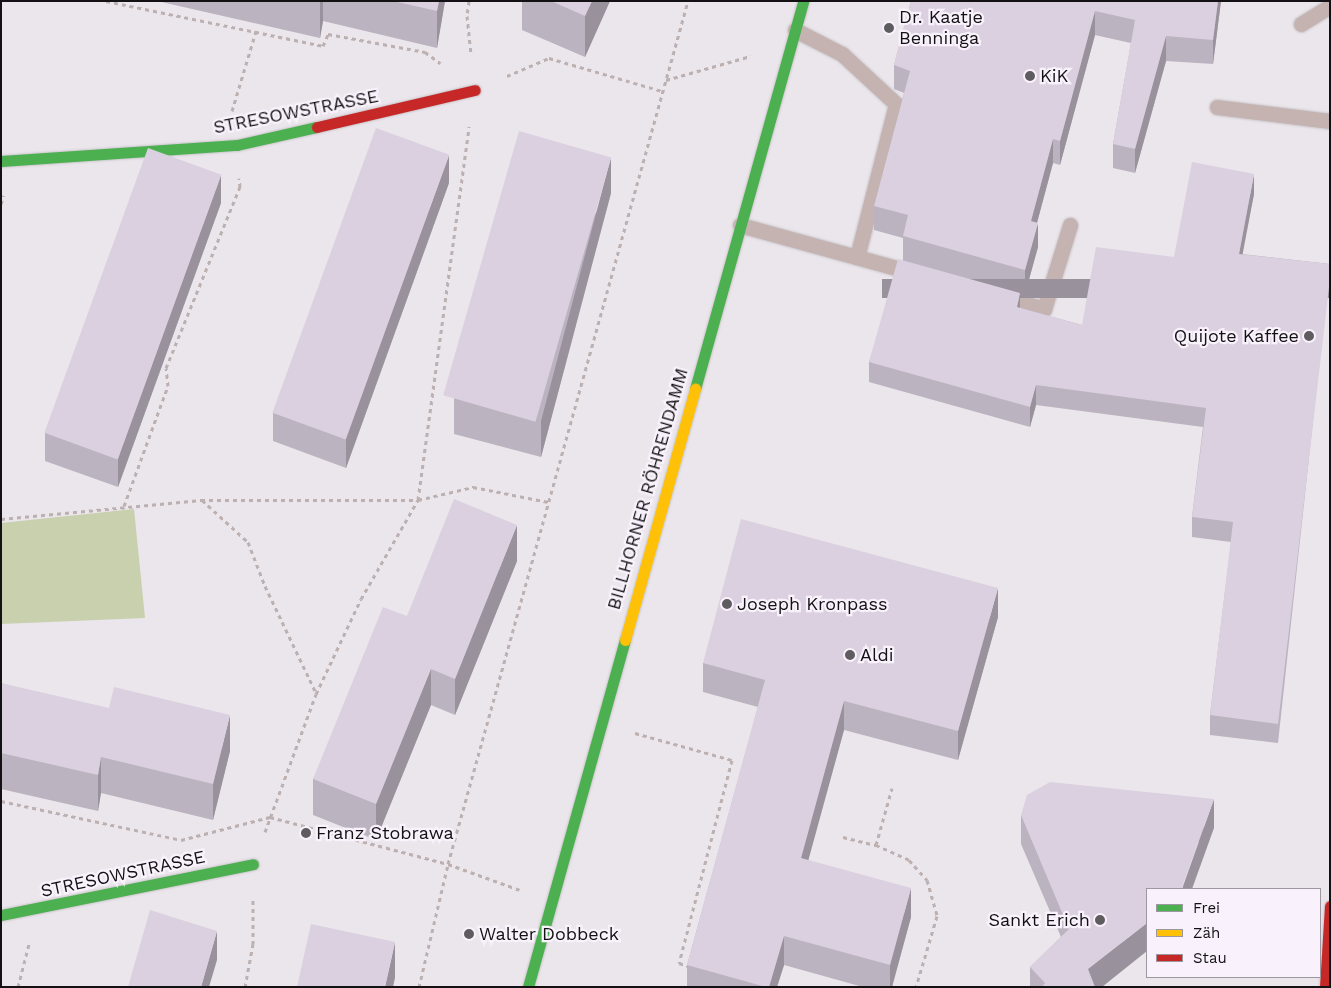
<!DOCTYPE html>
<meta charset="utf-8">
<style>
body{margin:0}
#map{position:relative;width:1331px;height:988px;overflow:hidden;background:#ebe6ec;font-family:"Work Sans",sans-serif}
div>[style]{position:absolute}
.green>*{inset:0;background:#c8d0ae}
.path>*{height:3px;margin-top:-1.5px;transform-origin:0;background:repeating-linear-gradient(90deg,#bcb0b0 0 4px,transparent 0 8px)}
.roads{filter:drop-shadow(0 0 1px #c8c5c9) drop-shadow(0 0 1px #c8c5c9)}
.lane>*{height:15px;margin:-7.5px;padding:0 7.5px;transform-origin:7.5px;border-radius:7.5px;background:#c4b3b0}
.fast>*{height:11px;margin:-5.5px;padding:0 5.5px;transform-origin:5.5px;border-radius:5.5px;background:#4caf50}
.slow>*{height:11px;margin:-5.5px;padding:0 5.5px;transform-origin:5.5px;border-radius:5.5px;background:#ffc107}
.jam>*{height:11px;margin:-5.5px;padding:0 5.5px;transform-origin:5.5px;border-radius:5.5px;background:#c62828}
.wall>*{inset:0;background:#bbb3c0}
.shaded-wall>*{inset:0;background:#99929c;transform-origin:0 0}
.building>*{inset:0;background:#dad0df;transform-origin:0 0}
.dots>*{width:14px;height:14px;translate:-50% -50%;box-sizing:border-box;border:2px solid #f9f2fc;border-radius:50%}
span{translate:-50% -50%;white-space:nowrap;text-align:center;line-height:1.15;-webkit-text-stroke:4.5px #f9f2fc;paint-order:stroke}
.poi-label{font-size:18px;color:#131114}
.left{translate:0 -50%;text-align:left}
.right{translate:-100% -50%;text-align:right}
.street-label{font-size:18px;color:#131114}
.frame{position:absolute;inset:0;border:2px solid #131114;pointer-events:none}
.legend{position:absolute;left:1146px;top:888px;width:175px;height:90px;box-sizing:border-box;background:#f9f2fc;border:1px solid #9d989f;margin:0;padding:6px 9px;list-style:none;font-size:15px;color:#131114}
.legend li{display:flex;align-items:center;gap:10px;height:25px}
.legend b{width:25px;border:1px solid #9d989f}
</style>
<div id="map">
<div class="green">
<div style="clip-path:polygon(134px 509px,145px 618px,1px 624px,1px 523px)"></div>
</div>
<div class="path">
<div style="left:106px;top:1px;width:222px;rotate:11.7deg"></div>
<div style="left:323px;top:46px;width:13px;rotate:-67deg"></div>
<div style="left:328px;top:34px;width:99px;rotate:10.5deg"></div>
<div style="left:425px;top:52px;width:19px;rotate:36deg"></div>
<div style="left:469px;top:1px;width:15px;rotate:98deg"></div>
<div style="left:467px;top:16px;width:39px;rotate:84deg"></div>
<div style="left:507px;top:76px;width:46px;rotate:-23.2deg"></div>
<div style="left:549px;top:58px;width:118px;rotate:16.3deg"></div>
<div style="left:666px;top:80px;width:88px;rotate:-15.8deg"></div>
<div style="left:232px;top:111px;width:84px;rotate:-73.3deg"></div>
<div style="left:1px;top:204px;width:9px;rotate:-72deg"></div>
<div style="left:202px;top:500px;width:62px;rotate:42.4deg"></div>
<div style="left:248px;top:542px;width:47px;rotate:68.9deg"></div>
<div style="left:265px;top:586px;width:119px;rotate:64.5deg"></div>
<div style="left:124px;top:506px;width:128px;rotate:-69.9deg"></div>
<div style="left:168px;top:386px;width:18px;rotate:-96deg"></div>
<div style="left:166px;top:368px;width:196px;rotate:-67.8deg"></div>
<div style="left:240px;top:187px;width:9px;rotate:-96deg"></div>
<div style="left:1px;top:519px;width:201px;rotate:-5.4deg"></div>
<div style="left:201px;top:500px;width:217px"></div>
<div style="left:418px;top:500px;width:57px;rotate:-13.3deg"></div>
<div style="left:473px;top:487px;width:77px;rotate:11.2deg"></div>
<div style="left:635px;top:733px;width:101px;rotate:15.6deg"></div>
<div style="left:732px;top:760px;width:210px;rotate:104.6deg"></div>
<div style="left:679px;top:963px;width:13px;rotate:18deg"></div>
<div style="left:1px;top:801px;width:184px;rotate:12.2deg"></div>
<div style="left:181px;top:840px;width:92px;rotate:-14.5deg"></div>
<div style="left:270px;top:817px;width:184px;rotate:14.8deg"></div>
<div style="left:448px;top:864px;width:77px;rotate:19.9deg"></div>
<div style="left:265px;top:832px;width:147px;rotate:-69.7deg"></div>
<div style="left:316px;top:694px;width:105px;rotate:-64.7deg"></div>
<div style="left:361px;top:599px;width:114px;rotate:-60.1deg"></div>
<div style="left:418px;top:500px;width:377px;rotate:-82.2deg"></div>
<div style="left:843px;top:837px;width:34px;rotate:14deg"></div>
<div style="left:876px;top:845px;width:36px;rotate:24deg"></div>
<div style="left:909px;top:860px;width:27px;rotate:48deg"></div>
<div style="left:927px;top:880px;width:37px;rotate:74deg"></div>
<div style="left:937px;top:916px;width:74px;rotate:106.5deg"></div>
<div style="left:876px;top:845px;width:59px;rotate:-74.3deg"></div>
<div style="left:18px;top:987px;width:44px;rotate:-75.7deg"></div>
<div style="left:245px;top:987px;width:44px;rotate:-79.5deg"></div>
<div style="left:253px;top:944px;width:46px;rotate:-90deg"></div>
<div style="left:419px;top:987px;width:126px;rotate:-76.7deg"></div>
<div style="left:448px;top:864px;width:896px;rotate:-74.46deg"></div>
</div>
<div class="roads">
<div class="lane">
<div style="left:1301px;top:24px;width:34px;rotate:-32deg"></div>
<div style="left:795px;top:30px;width:53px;rotate:27.1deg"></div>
<div style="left:842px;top:54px;width:74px;rotate:42.8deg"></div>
<div style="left:896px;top:104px;width:158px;rotate:104.3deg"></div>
<div style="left:1217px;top:107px;width:114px;rotate:7.1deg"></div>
<div style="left:740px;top:225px;width:180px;rotate:15.4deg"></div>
<div style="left:1002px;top:297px;width:44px;rotate:15.9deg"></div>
<div style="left:1044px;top:309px;width:88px;rotate:-72.8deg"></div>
</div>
<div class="fast">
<div style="left:1px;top:161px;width:237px;rotate:-3.9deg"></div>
<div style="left:237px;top:145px;width:82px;rotate:-12.7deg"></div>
<div style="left:695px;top:389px;width:403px;rotate:-74.4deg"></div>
<div style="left:1px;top:915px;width:257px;rotate:-11.4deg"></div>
<div style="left:528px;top:987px;width:360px;rotate:-74.4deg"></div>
</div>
<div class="slow">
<div style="left:625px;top:640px;width:261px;rotate:-74.4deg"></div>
</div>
<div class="jam">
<div style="left:317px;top:127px;width:162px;rotate:-13.2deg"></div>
<div style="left:1325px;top:987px;width:81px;rotate:-86.5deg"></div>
</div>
</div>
<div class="wall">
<div style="clip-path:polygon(157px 1px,445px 1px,437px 48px,323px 21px,320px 38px)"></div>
<div style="clip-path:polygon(522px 1px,610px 1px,585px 57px,522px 30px)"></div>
<div style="clip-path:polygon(911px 1px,1221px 1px,1213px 64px,1166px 61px,1135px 173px,1113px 168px,1113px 144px,1131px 43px,1095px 35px,1060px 165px,1053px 163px,1037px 223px,1038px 247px,1025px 294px,1020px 293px,1020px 308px,1082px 325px,1174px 257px,1254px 194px,1242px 254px,1330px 264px,1278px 743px,1210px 735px,1210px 715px,1231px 542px,1192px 537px,1192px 517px,1203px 427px,1036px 405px,1030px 427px,869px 382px,869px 362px,903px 260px,903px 238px,874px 230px,874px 206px,904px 93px,894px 89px,894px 65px)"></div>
<div style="clip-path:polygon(449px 183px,346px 468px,273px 441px,273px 413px)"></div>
<div style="clip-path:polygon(611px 193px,541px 457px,454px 434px,454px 398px)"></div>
<div style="clip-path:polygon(221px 203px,118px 487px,45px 461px,45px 433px)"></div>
<div style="clip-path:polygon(517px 561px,455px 715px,431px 705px,376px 840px,313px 815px,313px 779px,407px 616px)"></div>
<div style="clip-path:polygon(998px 617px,958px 760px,844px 730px,808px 860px,911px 917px,892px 987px,863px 987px,784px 965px,777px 987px,687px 987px,687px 965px,758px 707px,703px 692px,703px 663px)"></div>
<div style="clip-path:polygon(1px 683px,230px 751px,213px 820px,101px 793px,98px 811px,1px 789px)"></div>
<div style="clip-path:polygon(1021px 815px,1214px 828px,1147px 889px,1102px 987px,1030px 987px,1030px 967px,1061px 937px,1021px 844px)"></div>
</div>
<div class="shaded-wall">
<div style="clip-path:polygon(320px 1px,323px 1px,323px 21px,320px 38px)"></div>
<div style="clip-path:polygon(439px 1px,445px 1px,437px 48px,437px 11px)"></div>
<div style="clip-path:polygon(592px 1px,610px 1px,585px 57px,585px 16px)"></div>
<div style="clip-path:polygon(1218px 1px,1221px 1px,1213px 64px,1213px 40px)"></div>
<div style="clip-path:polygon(1095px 11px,1095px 35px,1060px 165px,1060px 141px)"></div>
<div style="clip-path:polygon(1166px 36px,1166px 61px,1135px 173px,1135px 149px)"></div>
<div style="clip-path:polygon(1053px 139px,1053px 163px,1031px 245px,1031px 221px)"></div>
<div style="clip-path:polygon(449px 155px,449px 183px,346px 468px,346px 439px)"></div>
<div style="clip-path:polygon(611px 157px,611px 193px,541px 457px,541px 421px)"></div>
<div style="clip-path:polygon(1254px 174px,1254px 194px,1239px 273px,1239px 254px)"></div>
<div style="clip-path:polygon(221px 175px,221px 203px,118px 487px,118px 459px)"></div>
<div style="clip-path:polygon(1038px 223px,1038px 247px,1025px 294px,1025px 270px)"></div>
<div style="left:1330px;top:279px;width:19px;height:448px;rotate:90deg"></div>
<div style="clip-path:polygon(1020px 293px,1020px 312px,1017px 307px)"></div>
<div style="clip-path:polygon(1036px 385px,1036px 405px,1030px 427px,1030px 407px)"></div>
<div style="clip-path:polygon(517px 525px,517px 561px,455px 715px,455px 679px)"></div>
<div style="clip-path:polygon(998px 588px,998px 617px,958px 760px,958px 731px)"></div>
<div style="clip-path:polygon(431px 669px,431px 705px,376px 840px,376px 804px)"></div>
<div style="clip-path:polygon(844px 701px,844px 730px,801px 887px,801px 858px)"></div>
<div style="clip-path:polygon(230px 715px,230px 751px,213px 820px,213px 784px)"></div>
<div style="clip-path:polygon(101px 757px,101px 793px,98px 811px,98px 775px)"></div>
<div style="clip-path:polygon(1214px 799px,1214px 828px,1192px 889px,1182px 889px)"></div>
<div style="clip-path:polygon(911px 888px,911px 917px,892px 987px,890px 987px,890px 965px)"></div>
<div style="clip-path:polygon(1147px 923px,1147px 951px,1102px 987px,1088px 987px,1088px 969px)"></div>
<div style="clip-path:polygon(217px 931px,217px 960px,209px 987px,201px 987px)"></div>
<div style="clip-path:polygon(784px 936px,784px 965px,777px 987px,769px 987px)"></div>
<div style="clip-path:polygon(395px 942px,395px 978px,393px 987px,385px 987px)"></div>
</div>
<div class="building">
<div style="clip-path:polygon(393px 1px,439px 1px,437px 11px)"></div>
<div style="clip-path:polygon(551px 1px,592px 1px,585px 16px)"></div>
<div style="clip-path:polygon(911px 1px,1218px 1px,1213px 40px,1166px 36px,1135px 149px,1113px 144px,1135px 20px,1095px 11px,1060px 141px,1053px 139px,1031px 221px,1038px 223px,1025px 270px,903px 236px,908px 215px,874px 206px,910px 71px,894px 65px)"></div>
<div style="left:376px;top:128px;width:78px;height:303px;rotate:20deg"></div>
<div style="left:519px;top:131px;width:96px;height:275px;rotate:16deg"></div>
<div style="left:148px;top:148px;width:78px;height:303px;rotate:20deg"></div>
<div style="clip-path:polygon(1192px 162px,1254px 174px,1239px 254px,1330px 264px,1330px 279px,1278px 724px,1210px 715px,1233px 522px,1192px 517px,1206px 408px,1036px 385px,1030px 407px,869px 362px,898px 259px,1020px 293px,1017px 307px,1082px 325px,1096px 247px,1174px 257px)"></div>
<div style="clip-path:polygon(454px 499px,517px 525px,455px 679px,431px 669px,376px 804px,313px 779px,383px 607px,407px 616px)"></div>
<div style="clip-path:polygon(741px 519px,998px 588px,958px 731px,844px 701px,801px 858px,911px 888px,890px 965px,784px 936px,769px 987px,766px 987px,687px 965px,765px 680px,703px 663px)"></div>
<div style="clip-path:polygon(1px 683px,109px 708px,114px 687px,230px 715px,213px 784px,101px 757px,98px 775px,1px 753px)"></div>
<div style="clip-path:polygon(1050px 782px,1214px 799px,1182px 887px,1185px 889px,1147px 889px,1147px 923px,1088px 969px,1095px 987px,1042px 987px,1045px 983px,1030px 967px,1069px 929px,1021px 815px,1027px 795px)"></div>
<div style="clip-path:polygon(150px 910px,217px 931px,201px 987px,128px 987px)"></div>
<div style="clip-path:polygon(311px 924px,395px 942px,385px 987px,297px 987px)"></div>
</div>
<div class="dots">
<div style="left:889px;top:28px;background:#5f5c60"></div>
<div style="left:1030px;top:76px;background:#5f5c60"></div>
<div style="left:1309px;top:336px;background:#5f5c60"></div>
<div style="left:727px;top:604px;background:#5f5c60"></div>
<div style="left:850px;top:655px;background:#5f5c60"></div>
<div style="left:306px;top:833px;background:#5f5c60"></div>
<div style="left:1100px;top:920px;background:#5f5c60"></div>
<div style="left:469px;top:934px;background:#5f5c60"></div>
</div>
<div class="poi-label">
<span class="left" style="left:899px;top:28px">Dr. Kaatje<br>Benninga</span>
<span class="left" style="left:1040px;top:76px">KiK</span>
<span class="right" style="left:1299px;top:336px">Quijote Kaffee</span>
<span class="left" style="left:737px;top:604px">Joseph Kronpass</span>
<span class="left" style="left:860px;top:655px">Aldi</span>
<span class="left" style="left:316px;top:833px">Franz Stobrawa</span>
<span class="right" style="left:1090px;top:920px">Sankt Erich</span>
<span class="left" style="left:479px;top:934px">Walter Dobbeck</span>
</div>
<div class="street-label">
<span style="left:296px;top:112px;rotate:-11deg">STRESOWSTRASSE</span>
<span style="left:648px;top:489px;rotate:-74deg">BILLHORNER RÖHRENDAMM</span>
<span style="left:123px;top:874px;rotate:-12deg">STRESOWSTRASSE</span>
</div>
<div class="frame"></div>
<ul class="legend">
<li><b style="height:6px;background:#4caf50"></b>Frei</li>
<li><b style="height:6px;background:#ffc107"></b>Zäh</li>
<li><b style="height:6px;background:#c62828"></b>Stau</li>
</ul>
</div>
